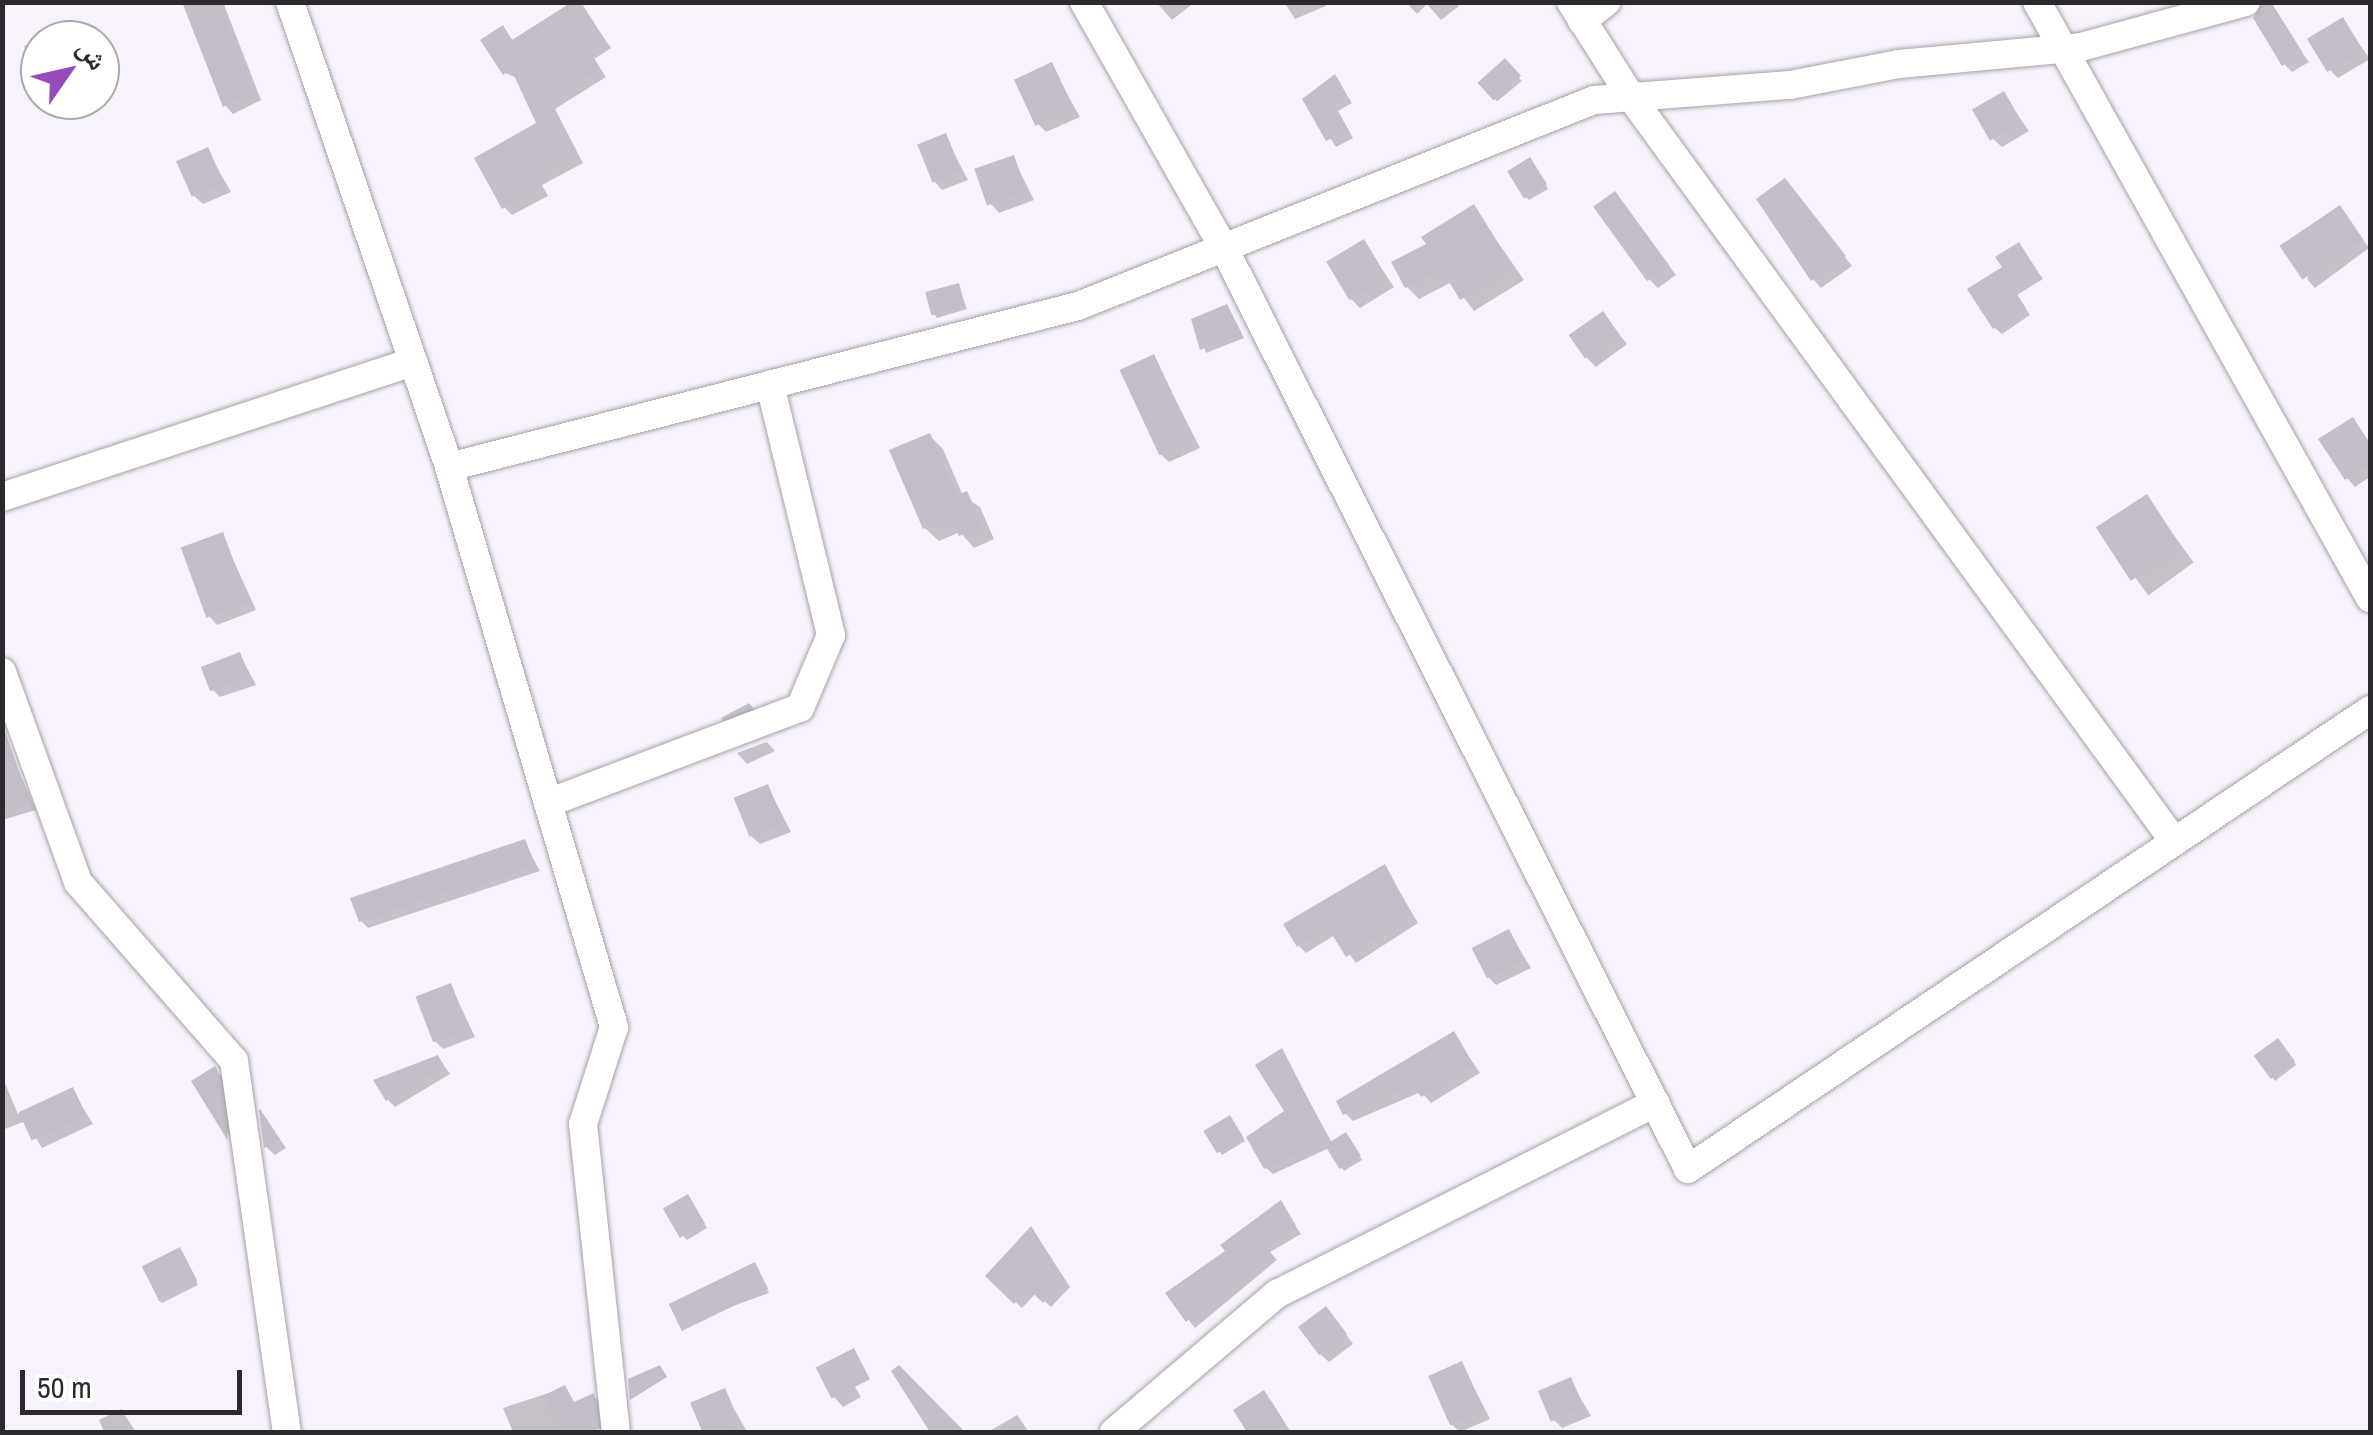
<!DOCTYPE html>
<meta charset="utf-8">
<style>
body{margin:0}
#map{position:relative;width:2373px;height:1435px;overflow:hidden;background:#f8f2fc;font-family:"Archivo Narrow","Noto Naskh Arabic",sans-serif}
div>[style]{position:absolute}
.shadow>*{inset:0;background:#0003;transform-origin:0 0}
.building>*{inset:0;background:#c4bec8;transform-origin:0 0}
.roads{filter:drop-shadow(0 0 2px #a6a0a9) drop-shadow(0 0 2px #a6a0a9)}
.minor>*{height:28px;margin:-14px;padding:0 14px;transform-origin:14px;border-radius:14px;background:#fff}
span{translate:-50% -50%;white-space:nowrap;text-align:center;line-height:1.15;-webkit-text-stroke:9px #fff;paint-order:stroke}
.frame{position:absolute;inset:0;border:5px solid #2b292d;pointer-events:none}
.north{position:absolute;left:20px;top:20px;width:100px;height:100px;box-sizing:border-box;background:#fff;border:2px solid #aaa9ab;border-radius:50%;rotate:56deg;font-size:28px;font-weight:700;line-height:40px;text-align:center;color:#2b292d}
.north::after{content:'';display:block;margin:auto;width:35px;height:45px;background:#974abb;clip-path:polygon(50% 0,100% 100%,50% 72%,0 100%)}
.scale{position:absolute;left:20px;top:1370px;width:222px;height:45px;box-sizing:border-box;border:5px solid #2b292d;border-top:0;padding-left:12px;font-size:30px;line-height:35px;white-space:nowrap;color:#2b292d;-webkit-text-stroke:8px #fff;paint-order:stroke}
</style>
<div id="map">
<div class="shadow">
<div style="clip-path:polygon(184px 2px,223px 2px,261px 100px,233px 114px,225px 105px)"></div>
<div style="clip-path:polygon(579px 2px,611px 48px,594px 59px,606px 77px,555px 109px,583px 163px,542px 185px,548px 196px,512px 215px,504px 207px,539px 125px,517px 78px,505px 73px,502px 28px,514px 42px)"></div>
<div style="clip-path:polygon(1156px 2px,1195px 2px,1172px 20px)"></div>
<div style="clip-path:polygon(1284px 2px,1324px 2px,1326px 6px,1295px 19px)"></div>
<div style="clip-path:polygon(1406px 2px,1456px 2px,1459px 6px,1441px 20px,1427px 4px,1417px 14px)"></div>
<div style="clip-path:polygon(2265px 2px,2309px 62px,2292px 72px,2284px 64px)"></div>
<div style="clip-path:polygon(2342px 20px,2370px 59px,2338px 78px,2330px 70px)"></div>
<div style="clip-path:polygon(40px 41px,40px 92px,24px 46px)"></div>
<div style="left:1505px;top:61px;width:26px;height:32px;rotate:50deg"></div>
<div style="clip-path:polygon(1051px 65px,1080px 117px,1046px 132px,1038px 124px)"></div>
<div style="clip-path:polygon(1335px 77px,1352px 103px,1338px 111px,1353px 138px,1336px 147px,1306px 100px)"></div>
<div style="clip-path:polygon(2003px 94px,2029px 131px,2002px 147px,1993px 139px)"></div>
<div style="clip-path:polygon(945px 136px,968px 180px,942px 190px,934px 181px)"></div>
<div style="clip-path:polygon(207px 150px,231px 192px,203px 204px,194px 196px)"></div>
<div style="clip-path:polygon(1013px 158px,1034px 200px,999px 213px,991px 204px)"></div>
<div style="clip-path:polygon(1533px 164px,1548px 189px,1529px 200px,1526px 197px)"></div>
<div style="clip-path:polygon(1793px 190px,1852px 266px,1821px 288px,1813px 279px)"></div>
<div style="clip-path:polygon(1623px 203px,1676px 275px,1658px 288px,1650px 280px)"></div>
<div style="clip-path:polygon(1474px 208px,1524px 280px,1474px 311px,1452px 282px,1419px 299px,1407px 287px,1429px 245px)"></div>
<div style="clip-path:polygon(2340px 208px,2369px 248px,2315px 288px,2307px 279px)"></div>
<div style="clip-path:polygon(1363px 242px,1394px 287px,1360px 308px,1351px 299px)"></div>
<div style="clip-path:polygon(2019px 245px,2043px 279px,2017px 295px,2030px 315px,2002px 334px,1995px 328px,2005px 268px)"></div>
<div style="clip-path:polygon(958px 286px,967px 309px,937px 318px,934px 314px)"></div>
<div style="clip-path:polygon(1230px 311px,1244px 338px,1206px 353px,1194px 320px)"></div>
<div style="clip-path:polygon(1603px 314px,1627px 344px,1596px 367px,1587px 358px)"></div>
<div style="clip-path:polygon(1154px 357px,1200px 448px,1169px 462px,1160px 454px)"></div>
<div style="clip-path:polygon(2353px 420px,2370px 443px,2370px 477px,2355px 487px,2347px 478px)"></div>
<div style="clip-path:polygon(930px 436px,943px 449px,963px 496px,980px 507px,994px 539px,974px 548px,960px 532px,939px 541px,925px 528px)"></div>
<div style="left:2146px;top:497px;width:81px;height:56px;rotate:54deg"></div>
<div style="clip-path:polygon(222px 535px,256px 610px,217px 625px,209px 616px)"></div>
<div style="clip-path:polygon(240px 655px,256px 685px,220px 697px,211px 688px)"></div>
<div style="clip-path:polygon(749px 703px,757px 712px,730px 727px,721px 718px)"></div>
<div style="clip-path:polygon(767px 742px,775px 751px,747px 764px,737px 753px)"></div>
<div style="clip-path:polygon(13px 758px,36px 810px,2px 820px,2px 762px)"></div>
<div style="clip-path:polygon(768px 787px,791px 832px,760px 844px,751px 836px)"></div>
<div style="clip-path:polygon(524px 842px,540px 871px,368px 928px,361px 921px)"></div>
<div style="clip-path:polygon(1385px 867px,1418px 923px,1356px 963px,1335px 935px,1306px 953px,1299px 946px)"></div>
<div style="clip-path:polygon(1509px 932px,1531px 968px,1496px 985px,1487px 976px)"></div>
<div style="clip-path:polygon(451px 986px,475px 1037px,443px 1049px,435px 1041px)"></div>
<div style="clip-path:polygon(1453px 1034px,1480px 1073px,1431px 1103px,1421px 1092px,1353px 1121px,1345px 1113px)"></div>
<div style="clip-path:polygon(2282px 1044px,2296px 1065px,2275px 1081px,2272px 1077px)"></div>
<div style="clip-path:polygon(1282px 1051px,1332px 1143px,1350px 1139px,1362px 1160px,1344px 1171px,1329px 1148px,1273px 1174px,1266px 1168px,1287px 1112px)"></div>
<div style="clip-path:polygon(438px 1057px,450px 1074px,395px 1107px,388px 1100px)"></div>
<div style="clip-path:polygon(217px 1072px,225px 1080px,234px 1144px,194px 1082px)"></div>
<div style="clip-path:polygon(2px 1076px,18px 1114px,72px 1090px,93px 1124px,42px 1148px,26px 1121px,2px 1130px)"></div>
<div style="clip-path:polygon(262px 1114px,286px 1148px,275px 1155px,266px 1147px)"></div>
<div style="clip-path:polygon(1233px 1122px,1245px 1141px,1222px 1155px,1219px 1151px)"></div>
<div style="clip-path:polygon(691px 1201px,707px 1228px,687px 1240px,683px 1236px)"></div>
<div style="clip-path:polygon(1280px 1203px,1301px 1234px,1270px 1252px,1277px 1260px,1195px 1328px,1169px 1294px,1229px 1252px)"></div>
<div style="clip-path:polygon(1036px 1235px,1070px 1287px,1051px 1307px,1036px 1293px,1022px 1308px,988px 1276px)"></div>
<div style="clip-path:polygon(183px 1254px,198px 1285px,162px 1303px,158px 1300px)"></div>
<div style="clip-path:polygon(755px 1265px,769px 1293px,682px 1325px)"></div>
<div style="clip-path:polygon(1334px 1318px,1353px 1344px,1329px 1362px,1320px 1354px)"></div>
<div style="clip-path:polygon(1462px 1364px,1490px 1419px,1460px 1432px,1451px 1424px)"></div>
<div style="clip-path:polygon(844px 1369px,861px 1397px,843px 1407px,835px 1398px)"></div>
<div style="clip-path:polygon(1570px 1380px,1591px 1416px,1562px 1428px,1554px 1420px)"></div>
<div style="clip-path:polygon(564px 1388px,575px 1404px,594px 1396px,599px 1402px,602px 1427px,592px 1432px,513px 1432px,503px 1408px)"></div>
<div style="clip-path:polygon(724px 1391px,746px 1430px,705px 1432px,694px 1404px)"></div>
<div style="clip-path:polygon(1263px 1394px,1272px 1402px,1290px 1431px,1249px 1432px,1236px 1411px)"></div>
<div style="clip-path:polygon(121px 1409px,136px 1432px,104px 1432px,99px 1420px)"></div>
<div style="clip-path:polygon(1017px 1415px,1029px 1432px,988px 1432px)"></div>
</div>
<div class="building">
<div style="clip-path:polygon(182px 2px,221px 2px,254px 91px,223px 107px)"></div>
<div style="clip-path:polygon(572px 2px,581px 2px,605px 40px,589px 50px,600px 68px,549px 101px,577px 155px,536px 176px,542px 187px,502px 209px,474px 158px,536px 123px,511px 69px,503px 75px,480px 40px,503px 25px,512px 40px)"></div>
<div style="clip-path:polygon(2263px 2px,2271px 2px,2303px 53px,2282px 66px,2253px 18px)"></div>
<div style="left:2343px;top:17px;width:39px;height:42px;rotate:59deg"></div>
<div style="left:1505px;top:58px;width:24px;height:37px;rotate:48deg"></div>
<div style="left:1052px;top:62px;width:51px;height:42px;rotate:65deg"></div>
<div style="clip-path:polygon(1335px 74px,1347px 95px,1333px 103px,1348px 130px,1326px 141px,1302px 99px)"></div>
<div style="left:2004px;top:91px;width:36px;height:37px;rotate:60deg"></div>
<div style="left:946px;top:133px;width:41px;height:31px;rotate:68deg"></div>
<div style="left:208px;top:147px;width:39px;height:35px;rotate:66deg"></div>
<div style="left:1014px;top:155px;width:39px;height:42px;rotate:71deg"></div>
<div style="left:1530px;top:157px;width:32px;height:27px;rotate:58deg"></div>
<div style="clip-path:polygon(1785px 178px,1846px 256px,1811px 281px,1756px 199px)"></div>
<div style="left:1615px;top:191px;width:92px;height:27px;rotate:54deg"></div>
<div style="clip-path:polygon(1474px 204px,1513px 267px,1460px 300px,1442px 270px,1405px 288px,1391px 262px,1426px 244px,1421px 237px)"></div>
<div style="left:2340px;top:205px;width:41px;height:73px;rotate:56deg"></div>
<div style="left:1364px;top:239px;width:45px;height:44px;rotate:59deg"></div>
<div style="clip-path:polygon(2019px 242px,2038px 272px,2012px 287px,2026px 308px,1993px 329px,1967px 289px,2002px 267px,1995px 257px)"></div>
<div style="left:959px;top:283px;width:24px;height:35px;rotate:75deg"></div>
<div style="clip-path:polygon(1227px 304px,1242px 334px,1200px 350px,1191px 319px)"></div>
<div style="left:1603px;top:311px;width:29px;height:42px;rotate:55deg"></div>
<div style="left:1154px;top:354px;width:94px;height:38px;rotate:65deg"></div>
<div style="clip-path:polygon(2353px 417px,2370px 444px,2370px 464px,2345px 480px,2318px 439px)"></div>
<div style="clip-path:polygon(930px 433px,957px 495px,967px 491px,983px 526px,959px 536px,950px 518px,923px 529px,889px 450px)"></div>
<div style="left:2147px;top:494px;width:64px;height:61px;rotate:57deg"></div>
<div style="left:223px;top:532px;width:75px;height:45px;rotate:70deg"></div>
<div style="left:240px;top:652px;width:26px;height:42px;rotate:69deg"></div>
<div style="clip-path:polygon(5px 731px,30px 803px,2px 811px,2px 732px)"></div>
<div style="left:768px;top:784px;width:42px;height:37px;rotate:68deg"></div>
<div style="clip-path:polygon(525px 839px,535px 864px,467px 892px,456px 889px,359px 922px,350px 898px)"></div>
<div style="clip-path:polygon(1385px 864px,1412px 915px,1346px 957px,1328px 928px,1297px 947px,1283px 924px)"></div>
<div style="left:1509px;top:929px;width:34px;height:42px;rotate:63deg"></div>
<div style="left:451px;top:983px;width:49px;height:38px;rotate:69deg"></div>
<div style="clip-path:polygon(1454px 1031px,1474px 1065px,1421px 1097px,1413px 1084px,1343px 1115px,1336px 1101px)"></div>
<div style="left:2278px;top:1038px;width:29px;height:30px;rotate:54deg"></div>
<div style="clip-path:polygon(1282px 1048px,1329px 1140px,1264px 1169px,1246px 1137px,1284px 1111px,1255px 1065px)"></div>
<div style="clip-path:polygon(438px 1055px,444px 1066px,386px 1101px,373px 1080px)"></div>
<div style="clip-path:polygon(215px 1066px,217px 1069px,228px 1141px,191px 1081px)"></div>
<div style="left:73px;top:1087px;width:31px;height:60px;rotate:65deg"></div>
<div style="clip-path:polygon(260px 1109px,280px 1139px,264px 1148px,259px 1110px)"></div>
<div style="left:1230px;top:1115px;width:26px;height:31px;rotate:59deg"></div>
<div style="left:1346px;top:1132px;width:28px;height:25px;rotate:58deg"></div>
<div style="left:688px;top:1194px;width:34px;height:29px;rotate:60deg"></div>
<div style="clip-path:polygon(1281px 1200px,1296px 1226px,1265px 1244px,1271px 1252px,1186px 1322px,1165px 1293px,1225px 1251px,1220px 1245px)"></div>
<div style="clip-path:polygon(1031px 1226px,1065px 1280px,1043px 1303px,1029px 1289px,1014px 1304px,985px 1276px)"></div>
<div style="left:180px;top:1247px;width:38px;height:43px;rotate:63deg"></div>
<div style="left:755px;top:1262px;width:30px;height:96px;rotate:64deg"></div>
<div style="left:1326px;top:1306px;width:35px;height:35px;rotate:53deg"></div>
<div style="left:854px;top:1348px;width:35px;height:43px;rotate:63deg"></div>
<div style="left:1462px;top:1361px;width:54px;height:37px;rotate:66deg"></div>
<div style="clip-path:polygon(660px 1365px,667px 1377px,630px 1400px,628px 1379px)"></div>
<div style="clip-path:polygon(899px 1365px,965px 1432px,930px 1432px,891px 1371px)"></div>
<div style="left:1571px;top:1377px;width:33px;height:36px;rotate:67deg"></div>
<div style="clip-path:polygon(565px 1385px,574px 1402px,594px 1393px,597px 1420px,586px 1427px,589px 1432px,565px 1432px,543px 1396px)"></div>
<div style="left:725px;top:1388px;width:36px;height:38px;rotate:67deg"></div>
<div style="clip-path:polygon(1264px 1390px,1284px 1422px,1267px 1432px,1247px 1432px,1233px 1410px)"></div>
</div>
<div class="roads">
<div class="minor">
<div style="left:290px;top:2px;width:491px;rotate:71.1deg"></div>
<div style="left:449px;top:467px;width:584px;rotate:73.58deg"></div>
<div style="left:614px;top:1027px;width:102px;rotate:107.7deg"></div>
<div style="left:583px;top:1124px;width:310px;rotate:83.9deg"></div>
<div style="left:1084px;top:2px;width:283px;rotate:60.4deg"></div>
<div style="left:1224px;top:248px;width:1031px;rotate:63.26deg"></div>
<div style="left:1688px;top:1169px;width:822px;rotate:-33.94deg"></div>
<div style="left:1571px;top:2px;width:112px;rotate:57.7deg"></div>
<div style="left:1631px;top:97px;width:921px;rotate:53.88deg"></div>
<div style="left:2037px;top:2px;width:683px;rotate:60.81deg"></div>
<div style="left:1582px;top:21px;width:31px;rotate:-38deg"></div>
<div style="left:449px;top:467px;width:649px;rotate:-14.36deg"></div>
<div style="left:1078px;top:306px;width:556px;rotate:-21.76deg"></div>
<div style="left:1594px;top:100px;width:197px;rotate:-4.4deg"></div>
<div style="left:1790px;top:85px;width:111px;rotate:-10.9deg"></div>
<div style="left:1899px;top:64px;width:183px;rotate:-5.3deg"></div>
<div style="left:2081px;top:47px;width:171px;rotate:-15.3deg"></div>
<div style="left:2px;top:497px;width:433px;rotate:-18.2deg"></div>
<div style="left:2px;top:672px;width:223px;rotate:70.1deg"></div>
<div style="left:78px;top:882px;width:237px;rotate:48.9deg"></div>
<div style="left:234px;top:1061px;width:375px;rotate:81.9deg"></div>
<div style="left:548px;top:803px;width:269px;rotate:-20.7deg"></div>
<div style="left:800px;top:708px;width:79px;rotate:-67deg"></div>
<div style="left:831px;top:635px;width:258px;rotate:-103.7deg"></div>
<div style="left:1114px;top:1432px;width:214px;rotate:-40.3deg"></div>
<div style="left:1277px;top:1294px;width:424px;rotate:-26.8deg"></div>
</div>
</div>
<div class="frame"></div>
<div class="north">ش</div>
<div class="scale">50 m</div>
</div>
